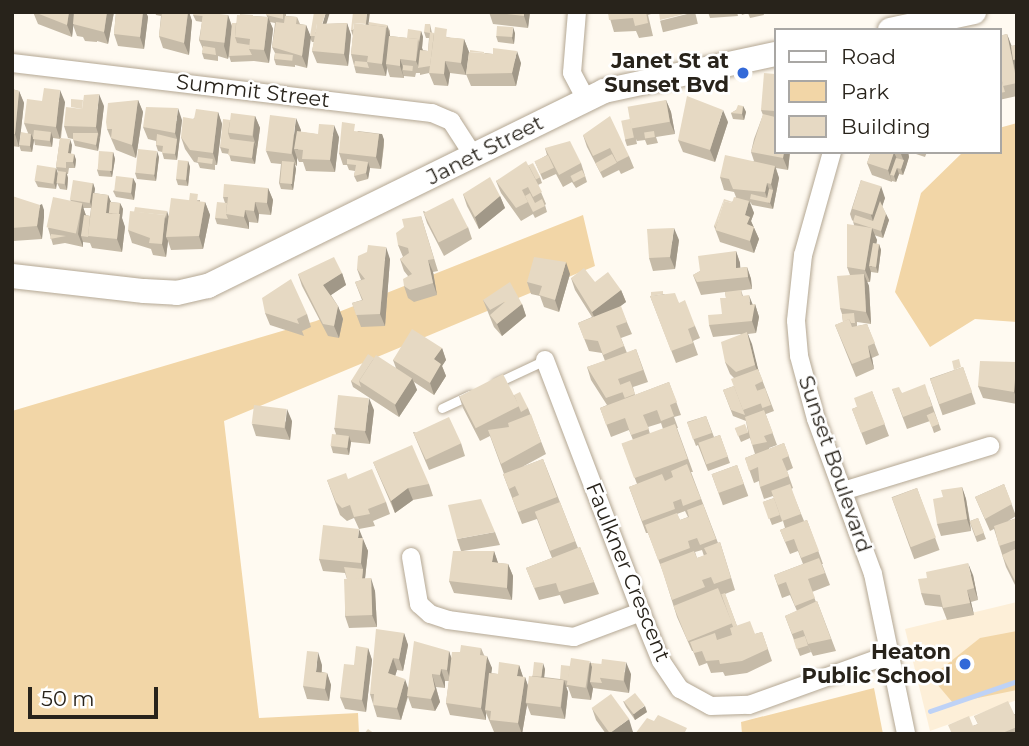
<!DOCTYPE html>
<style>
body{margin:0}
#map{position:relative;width:1029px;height:746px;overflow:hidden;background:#fffaf1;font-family:Montserrat,sans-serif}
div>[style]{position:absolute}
.built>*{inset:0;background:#fdefd8}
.green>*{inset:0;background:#f2d6a7}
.stream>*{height:5px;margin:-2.5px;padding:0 2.5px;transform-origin:2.5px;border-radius:2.5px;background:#bed2f6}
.roads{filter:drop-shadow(0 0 2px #b4a793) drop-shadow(0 0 2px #b4a793)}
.lane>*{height:9px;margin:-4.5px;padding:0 4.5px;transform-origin:4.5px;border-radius:4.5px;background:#fff}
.street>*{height:18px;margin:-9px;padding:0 9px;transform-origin:9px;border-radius:9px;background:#fff}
.secondary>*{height:24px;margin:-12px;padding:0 12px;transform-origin:12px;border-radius:12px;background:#fff}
.wall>*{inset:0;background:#c6bba8;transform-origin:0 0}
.shaded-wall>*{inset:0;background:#a19888}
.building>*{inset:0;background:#e6d9c3;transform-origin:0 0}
.dots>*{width:19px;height:19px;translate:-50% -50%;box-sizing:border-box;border:4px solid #fff;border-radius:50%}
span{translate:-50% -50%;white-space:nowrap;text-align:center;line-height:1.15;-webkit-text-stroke:5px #fff;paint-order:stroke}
.poi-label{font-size:21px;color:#28231b;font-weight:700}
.right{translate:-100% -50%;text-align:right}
.street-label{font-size:21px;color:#28231b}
.frame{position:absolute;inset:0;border:14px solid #28231b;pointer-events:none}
.legend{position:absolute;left:774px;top:28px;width:228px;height:126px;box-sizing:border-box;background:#fff;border:2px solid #a9a7a4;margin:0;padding:9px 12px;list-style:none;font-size:21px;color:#28231b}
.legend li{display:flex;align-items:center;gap:14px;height:35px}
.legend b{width:35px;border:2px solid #a9a7a4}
.scale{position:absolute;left:28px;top:687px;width:130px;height:32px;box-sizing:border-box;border:4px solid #28231b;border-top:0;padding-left:9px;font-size:21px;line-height:24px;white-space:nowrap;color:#28231b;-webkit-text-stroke:5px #fff;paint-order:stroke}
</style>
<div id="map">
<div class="built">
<div style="clip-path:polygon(1017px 602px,1017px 700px,930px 731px,905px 629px)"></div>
</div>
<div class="green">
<div style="clip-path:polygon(1017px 123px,1017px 322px,975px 319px,930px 347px,895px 292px,921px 193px,963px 152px,999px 152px,999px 128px)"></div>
<div style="clip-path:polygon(583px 215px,595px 266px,224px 421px,259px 718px,358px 713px,359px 734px,12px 734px,12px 411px,316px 321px)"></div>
<div style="clip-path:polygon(1017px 631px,1017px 690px,953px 703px,931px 677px,980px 638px)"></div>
<div style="clip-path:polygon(874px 688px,883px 734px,742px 734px,741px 722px)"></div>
</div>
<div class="stream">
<div style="left:930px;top:711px;width:92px;rotate:-19deg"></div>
</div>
<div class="roads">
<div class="lane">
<div style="left:496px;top:383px;width:54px;rotate:-25.1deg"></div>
<div style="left:442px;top:408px;width:31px;rotate:-25deg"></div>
</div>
<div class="street">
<div style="left:577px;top:12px;width:61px;rotate:94.7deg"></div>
<div style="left:572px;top:73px;width:30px;rotate:62deg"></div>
<div style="left:12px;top:63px;width:423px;rotate:6.8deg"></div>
<div style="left:432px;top:113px;width:21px;rotate:23deg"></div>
<div style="left:451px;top:121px;width:40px;rotate:57.1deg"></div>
<div style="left:832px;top:152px;width:107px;rotate:105.7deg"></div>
<div style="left:803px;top:255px;width:66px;rotate:96.1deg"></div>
<div style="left:796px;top:321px;width:35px;rotate:85deg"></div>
<div style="left:799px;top:356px;width:65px;rotate:74.9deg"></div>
<div style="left:816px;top:419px;width:165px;rotate:69.8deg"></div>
<div style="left:873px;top:574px;width:163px;rotate:78.3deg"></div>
<div style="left:545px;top:360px;width:270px;rotate:69.1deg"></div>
<div style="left:641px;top:612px;width:53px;rotate:67.8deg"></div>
<div style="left:661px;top:661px;width:34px;rotate:56deg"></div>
<div style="left:680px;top:689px;width:35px;rotate:29deg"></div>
<div style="left:711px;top:706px;width:38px;rotate:-2deg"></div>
<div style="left:749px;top:705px;width:151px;rotate:-19.8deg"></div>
<div style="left:843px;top:491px;width:154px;rotate:-17deg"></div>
<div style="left:411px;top:557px;width:48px;rotate:80.3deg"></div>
<div style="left:419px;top:604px;width:15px;rotate:42deg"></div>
<div style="left:430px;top:614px;width:19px;rotate:18deg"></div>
<div style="left:448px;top:620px;width:127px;rotate:7.7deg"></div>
<div style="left:574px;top:637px;width:72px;rotate:-20.5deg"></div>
</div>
<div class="secondary">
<div style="left:890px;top:30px;width:86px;rotate:-12.1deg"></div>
<div style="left:12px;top:276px;width:133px;rotate:6.5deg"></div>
<div style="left:144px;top:291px;width:33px;rotate:3deg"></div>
<div style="left:177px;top:293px;width:32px;rotate:-13deg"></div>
<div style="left:208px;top:286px;width:441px;rotate:-26.2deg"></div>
<div style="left:604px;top:91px;width:175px;rotate:-12.2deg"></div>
</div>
</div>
<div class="wall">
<div style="clip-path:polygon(33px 12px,114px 12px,108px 44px,97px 41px,97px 42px,85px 41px,83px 37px,77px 36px,73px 25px,72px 37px,38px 24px)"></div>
<div style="clip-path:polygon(116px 12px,146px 12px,148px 17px,144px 49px,118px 46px,114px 34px)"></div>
<div style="clip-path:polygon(155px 12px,189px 12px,192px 21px,189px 55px,163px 48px,159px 36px,161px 16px,156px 15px)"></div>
<div style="clip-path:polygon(266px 12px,286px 12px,286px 16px,297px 17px,300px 24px,306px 25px,310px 36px,326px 24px,347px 23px,351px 35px,348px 66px,317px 63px,312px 51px,314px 42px,312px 42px,310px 38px,307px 68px,295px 65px,295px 67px,276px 65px,274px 59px,275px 53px,272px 47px,275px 23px,270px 22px,273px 29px,269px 63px,254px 61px,231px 62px,229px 56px,228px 59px,218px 56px,218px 61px,204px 59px,202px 53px,203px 49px,199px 40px,202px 22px,196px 21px,193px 15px,228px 15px,232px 26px,236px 23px,254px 16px,267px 17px)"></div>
<div style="clip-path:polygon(489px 12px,530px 12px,528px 28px,493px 24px)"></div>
<div style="clip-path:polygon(608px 12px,657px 12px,648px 15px,653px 36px,639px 38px,636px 31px,614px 32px)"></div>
<div style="left:695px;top:12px;width:12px;height:36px;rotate:76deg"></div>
<div style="clip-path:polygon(708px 12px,737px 12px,738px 16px,710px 18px)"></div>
<div style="clip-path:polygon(741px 12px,763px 12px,764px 15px,750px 18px,748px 13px,742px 15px)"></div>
<div style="clip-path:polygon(369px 24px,387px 25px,390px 31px,390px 36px,407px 38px,421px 31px,423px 37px,422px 48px,423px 50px,428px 51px,429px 38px,426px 38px,424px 32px,430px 24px,432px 33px,451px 38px,464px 39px,469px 52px,466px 75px,450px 73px,448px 86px,434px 85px,429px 73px,420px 75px,420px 73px,416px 73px,415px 77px,404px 76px,404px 78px,390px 77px,387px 68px,386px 76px,356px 73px,351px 54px,353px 36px,351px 30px)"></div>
<div style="clip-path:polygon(515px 33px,514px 44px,498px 42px,496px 36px)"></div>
<div style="clip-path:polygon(1007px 34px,1011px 46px,1017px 45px,1017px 66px,1016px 65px,1017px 71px,1017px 96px,999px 100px,999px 36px)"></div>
<div style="clip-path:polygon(485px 53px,493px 54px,521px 63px,516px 86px,471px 86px,466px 74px)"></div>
<div style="clip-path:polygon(775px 74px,775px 152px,790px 152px,788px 170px,776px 168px,779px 178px,773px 209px,752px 205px,751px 203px,750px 202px,754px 213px,751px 221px,759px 239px,754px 253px,720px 242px,714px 226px,736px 197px,734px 192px,724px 190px,720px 177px,754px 161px,751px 152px,754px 139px,763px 115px,761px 110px)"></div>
<div style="clip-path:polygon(12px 89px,19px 91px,24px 103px,19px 147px,12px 146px)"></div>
<div style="clip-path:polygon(138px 100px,143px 112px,136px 158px,116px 150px,107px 129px)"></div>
<div style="clip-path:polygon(666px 100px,671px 112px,675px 134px,656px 137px,658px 143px,647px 145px,645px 140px,637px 141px,636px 139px,637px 144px,627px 146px,625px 140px,630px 119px)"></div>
<div style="clip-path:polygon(42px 101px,65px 102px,61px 138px,72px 145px,71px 154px,74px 154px,76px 160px,75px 168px,69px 168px,68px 174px,67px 174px,68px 178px,67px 190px,60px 189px,57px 183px,58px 172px,56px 167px,60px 139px,53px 138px,52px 147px,35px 145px,34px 140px,32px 152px,21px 151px,19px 145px,28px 133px,24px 123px)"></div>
<div style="clip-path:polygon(104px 106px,98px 151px,75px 146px,73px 139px,68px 138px,64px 126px)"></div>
<div style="clip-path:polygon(743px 106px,746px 112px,744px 120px,733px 119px,731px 113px)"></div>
<div style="clip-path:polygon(218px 112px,222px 124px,217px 165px,215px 165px,215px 170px,200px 168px,198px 163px,194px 162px,185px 149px,181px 137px,194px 118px)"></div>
<div style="clip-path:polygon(255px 116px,260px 128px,255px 164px,231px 161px,229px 154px,222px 153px,220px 147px,230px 120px)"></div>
<div style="clip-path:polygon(182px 120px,177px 160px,164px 159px,162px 152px,158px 151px,156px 145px,156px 141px,148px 139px,143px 127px)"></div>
<div style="clip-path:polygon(728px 122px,715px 162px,683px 152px,678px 140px)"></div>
<div style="clip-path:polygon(301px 130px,300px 132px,339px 137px,335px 172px,306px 171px,303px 162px,299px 162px,297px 158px,297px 166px,295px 165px,296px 169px,293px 190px,281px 189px,279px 183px,281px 164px,271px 163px,266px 151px)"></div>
<div style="clip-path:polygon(358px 131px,382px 134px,384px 140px,384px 146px,381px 169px,370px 168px,368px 179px,357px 182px,354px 176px,355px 171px,349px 170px,347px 165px,343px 165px,339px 153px)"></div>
<div style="clip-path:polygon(583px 135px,629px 156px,634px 168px,621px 174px,618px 168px,619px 170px,603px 178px,587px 147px)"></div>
<div style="clip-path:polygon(545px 148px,581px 163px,587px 182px,576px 188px,572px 182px,563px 187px,556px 174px,543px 180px,535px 162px,547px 155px)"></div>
<div style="clip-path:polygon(113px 152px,115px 159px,112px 177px,99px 176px,97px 170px)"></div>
<div style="clip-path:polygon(871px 152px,908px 152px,909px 157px,903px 175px,899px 174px,896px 182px,892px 181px,892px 182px,872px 175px,867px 163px)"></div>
<div style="clip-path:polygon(910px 152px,927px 152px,925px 157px)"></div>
<div style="clip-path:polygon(159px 157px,156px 181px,137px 179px,135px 173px)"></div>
<div style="clip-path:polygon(188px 161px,190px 167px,188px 186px,178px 185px,176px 179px)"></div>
<div style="clip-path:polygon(528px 165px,540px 177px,542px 183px,538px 185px,546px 204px,545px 205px,547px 212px,535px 218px,533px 214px,521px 221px,501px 193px,496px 181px)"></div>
<div style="clip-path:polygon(56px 168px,58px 174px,56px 189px,38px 187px,35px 181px)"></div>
<div style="clip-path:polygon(133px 178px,136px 184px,134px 200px,116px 197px,113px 191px)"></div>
<div style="clip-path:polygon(861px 180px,885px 198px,882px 206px,889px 220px,883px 238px,874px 235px,877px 240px,876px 244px,879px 244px,881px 250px,878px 273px,871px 272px,870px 282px,867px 282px,869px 286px,871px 324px,857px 322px,857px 326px,867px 324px,879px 355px,872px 358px,874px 369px,856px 377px,835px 325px,843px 322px,842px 314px,840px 308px,850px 275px,847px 267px,854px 225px,853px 221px,852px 220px,850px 214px)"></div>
<div style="clip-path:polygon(evenodd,93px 183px,95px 189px,94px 193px,108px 195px,111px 202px,120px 203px,123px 209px,122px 218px,125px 227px,122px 252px,92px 248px,90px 243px,83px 242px,83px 247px,65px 243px,53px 245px,48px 228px,71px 201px,70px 200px,93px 183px,83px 208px,91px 208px,90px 216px,86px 215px,83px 208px)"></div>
<div style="clip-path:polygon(268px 188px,273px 200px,271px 215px,259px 214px,258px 223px,249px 222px,249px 229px,217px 224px,215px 218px,225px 203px,223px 197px)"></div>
<div style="clip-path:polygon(463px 194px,500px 196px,505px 208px,479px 229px,467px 206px)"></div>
<div style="clip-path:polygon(12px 196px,44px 210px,42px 239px,13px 241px)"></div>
<div style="clip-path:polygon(200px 200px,200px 202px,205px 202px,210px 215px,203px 249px,171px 250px,168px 241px,166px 257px,153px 255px,151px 249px,132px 243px,128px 230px,169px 216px,189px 201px)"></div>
<div style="clip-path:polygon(423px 211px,468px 227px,472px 239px,444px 256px,427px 223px)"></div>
<div style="clip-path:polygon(421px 216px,438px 271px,433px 272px,437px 295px,414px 302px,408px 298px,404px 286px,408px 276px,404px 271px,400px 259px,403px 257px,398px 245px)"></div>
<div style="clip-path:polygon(679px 240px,675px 269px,653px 271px,649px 258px)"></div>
<div style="clip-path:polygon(736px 251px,740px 263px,740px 268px,747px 267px,751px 279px,752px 289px,737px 291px,741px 290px,743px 296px,753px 305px,755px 304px,759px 317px,756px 333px,748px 334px,758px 369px,774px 411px,766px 414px,766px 415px,777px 445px,769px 448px,769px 449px,784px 443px,793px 468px,787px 471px,793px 488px,791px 489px,804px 521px,807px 520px,823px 564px,822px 564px,830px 585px,812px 592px,816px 602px,817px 601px,836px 651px,813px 656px,807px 643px,811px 652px,800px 656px,785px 616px,797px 611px,790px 595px,782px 598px,774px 575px,803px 564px,798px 551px,790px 554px,780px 530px,785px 528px,783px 521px,772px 525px,763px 502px,774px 498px,773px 496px,764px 499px,760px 487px,759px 481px,754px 483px,745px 458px,755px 454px,750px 438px,741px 442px,735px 428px,748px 432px,746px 421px,733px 416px,723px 390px,734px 386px,734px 378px,730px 374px,725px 362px,741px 334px,713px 337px,709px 325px,722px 314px,726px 298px,725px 292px,701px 295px,693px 275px)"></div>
<div style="clip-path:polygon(390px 259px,385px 326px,361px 327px,352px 303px,362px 300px,355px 282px,361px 280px,357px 269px)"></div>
<div style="clip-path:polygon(342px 273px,346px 285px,331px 295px,338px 306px,343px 319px,339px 338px,328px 336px,302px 286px,298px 274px)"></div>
<div style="clip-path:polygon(570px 274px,559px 312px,544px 307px,540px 296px,531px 294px,527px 282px)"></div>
<div style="clip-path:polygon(evenodd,571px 278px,595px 282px,621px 290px,626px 302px,620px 306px,632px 334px,621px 338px,627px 353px,636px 349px,648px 382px,633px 387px,635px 395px,669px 382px,681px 415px,674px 417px,678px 428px,677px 428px,693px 472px,691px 472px,718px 543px,720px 542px,735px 590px,725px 594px,737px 626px,755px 634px,762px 632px,772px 661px,747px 673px,725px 676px,723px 672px,711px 673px,707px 663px,699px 666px,693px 651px,692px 651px,677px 617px,663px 572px,648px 533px,646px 533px,629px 487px,637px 484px,622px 444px,633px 440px,629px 430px,611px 437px,600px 408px,607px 405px,591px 380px,587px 367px,605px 361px,602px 353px,589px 351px,578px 323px,592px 317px,575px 290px,571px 278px,661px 423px,663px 429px,650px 434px,648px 427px,661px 423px,571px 278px,685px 511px,688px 517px,680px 520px,677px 514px,685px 511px,571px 278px,702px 550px,704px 556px,697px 558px,695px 552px,702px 550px)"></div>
<div style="clip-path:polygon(664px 294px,679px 303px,695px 326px,700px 338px,693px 341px,698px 355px,676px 363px,650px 296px)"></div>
<div style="clip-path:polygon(483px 300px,522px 304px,526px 316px,502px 336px,494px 327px)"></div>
<div style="clip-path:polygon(265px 313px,307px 314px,311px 327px,302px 331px,304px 336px,270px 325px)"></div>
<div style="clip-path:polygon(442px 348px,446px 360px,442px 366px,446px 376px,434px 395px,414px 382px,417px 390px,399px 417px,353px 387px,351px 381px,374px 358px,396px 368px,393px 360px)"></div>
<div style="clip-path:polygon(1017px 362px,1017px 404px,983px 398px,978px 386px)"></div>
<div style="left:963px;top:367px;width:39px;height:35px;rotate:71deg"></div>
<div style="clip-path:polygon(892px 389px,902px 393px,929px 396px,941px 430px,934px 433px,930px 421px,907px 429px)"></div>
<div style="clip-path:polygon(872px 391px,889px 436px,866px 445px,852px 409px,857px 407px)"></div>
<div style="clip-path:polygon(514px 395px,528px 408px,546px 454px,522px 467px,543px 459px,578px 548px,580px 547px,599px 594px,564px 604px,560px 595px,539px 600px,526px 568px,552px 558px,537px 519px,522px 524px,503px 474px,504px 474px,490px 436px,480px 441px,463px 408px,459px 396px)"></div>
<div style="clip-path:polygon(374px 410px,370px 444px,351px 442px,349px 455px,333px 453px,331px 446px,336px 434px,334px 428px)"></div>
<div style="clip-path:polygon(706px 416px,714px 437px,720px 435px,730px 463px,708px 471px,698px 445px,696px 446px,687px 422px)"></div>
<div style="clip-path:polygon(292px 421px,290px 440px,256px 436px,252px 424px)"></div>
<div style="clip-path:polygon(413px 432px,461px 443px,465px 456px,429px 470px)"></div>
<div style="clip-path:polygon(373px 462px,429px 484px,433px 496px,413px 500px,395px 513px)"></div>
<div style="left:737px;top:465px;width:33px;height:27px;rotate:70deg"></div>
<div style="clip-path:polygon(348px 479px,386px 502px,390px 514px,373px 521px,375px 526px,359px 529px,354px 518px,347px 521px,340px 515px,327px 480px)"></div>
<div style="clip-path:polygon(1004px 484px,1016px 516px,1008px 521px,1017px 518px,1017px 589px,1006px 567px,994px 529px,990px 531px,975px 497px)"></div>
<div style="clip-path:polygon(962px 487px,966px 499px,970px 521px,978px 518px,986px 539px,977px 542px,970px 523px,971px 531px,941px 536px,937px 524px,943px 497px)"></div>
<div style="left:917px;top:488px;width:66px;height:27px;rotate:70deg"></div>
<div style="clip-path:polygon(495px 532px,500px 545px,463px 551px,494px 551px,498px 563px,508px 564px,513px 576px,512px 600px,454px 593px,449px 581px,461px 551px,457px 539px)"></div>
<div style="clip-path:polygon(362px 538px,368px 551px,365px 579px,375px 591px,377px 627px,349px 628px,345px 616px,347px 579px,345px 573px,323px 571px,319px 559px)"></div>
<div style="clip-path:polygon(973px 575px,978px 600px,971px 602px,974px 615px,947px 620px,942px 607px,925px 605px,921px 593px)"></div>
<div style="clip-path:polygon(404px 633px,408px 645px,403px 671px,397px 670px,395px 676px,408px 688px,449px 651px,451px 658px,460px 652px,481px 648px,484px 655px,492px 668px,491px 673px,498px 674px,519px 665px,523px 677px,525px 677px,528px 686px,532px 676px,545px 669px,544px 677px,560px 679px,570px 666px,591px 663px,631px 674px,629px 693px,593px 688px,591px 700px,572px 698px,568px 687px,566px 687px,568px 692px,565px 719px,531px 715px,527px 705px,522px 734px,494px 732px,486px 713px,486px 720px,450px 715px,446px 703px,449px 681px,445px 681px,445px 688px,436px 687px,440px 702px,435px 711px,412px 708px,408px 697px,401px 720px,377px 717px,370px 694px)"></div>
<div style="clip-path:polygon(368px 648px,372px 660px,366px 712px,345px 709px,340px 697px,354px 665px)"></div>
<div style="clip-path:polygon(322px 665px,322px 672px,327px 673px,331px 685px,329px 701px,307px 699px,303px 686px)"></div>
<div style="clip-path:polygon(623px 701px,647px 712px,635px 720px,626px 707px)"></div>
<div style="clip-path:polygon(592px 708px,633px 732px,630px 734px,606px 734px,596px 720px)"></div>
<div style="clip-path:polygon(1017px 714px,1017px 734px,951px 734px,978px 724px,974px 716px)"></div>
</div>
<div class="shaded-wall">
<div style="clip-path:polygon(69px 12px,75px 12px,72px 37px,67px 25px)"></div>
<div style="clip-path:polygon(107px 12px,114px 12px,108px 44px,104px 32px)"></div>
<div style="clip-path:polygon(143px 12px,146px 12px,148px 17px,144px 49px,140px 37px)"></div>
<div style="clip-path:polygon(188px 12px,189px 12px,192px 21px,189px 55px,184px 43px)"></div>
<div style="clip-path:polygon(326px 12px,330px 12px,321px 42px,319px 36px)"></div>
<div style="clip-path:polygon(367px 12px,370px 12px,367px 36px,365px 30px)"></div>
<div style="clip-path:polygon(524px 12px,530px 12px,528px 28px,524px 16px)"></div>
<div style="clip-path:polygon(228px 15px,232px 27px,228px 59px,224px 46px)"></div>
<div style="clip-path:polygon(268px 17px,273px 29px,269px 63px,264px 50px)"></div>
<div style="clip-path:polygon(347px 23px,351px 35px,348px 66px,344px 54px)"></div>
<div style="clip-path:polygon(306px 25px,311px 37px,307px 68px,302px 56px)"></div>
<div style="clip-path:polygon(387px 25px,391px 39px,386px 64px,387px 68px,386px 76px,382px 64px)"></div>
<div style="clip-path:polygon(513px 27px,515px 33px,514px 44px,512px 38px)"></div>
<div style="clip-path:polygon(421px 31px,423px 37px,422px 48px,423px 51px,419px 68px,416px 61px)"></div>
<div style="clip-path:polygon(1007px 34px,1012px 47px,1017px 71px,1017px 80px)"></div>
<div style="clip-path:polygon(464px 39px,469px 52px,466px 75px,461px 63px)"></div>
<div style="clip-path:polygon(517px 51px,521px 63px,516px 86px,512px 73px)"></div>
<div style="clip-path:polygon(400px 59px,404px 70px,402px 70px,404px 78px,400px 66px)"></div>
<div style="clip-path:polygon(445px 61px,450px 73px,448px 86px,444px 74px)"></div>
<div style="clip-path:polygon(60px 90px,65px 102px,60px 139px,56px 127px)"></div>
<div style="clip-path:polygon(19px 91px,24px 103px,19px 147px,15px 134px)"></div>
<div style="clip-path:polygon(99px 94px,104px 106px,100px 139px,96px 127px)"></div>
<div style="clip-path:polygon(138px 100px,143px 112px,136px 158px,132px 145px)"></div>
<div style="clip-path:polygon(666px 100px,671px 112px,675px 134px,670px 122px)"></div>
<div style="clip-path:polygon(743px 106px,746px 112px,744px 120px,742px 114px)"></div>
<div style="clip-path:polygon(178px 108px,182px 120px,177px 160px,175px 154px,177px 139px,175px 133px)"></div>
<div style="clip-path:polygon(723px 110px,728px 122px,715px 162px,710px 150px)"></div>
<div style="clip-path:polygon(218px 112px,222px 124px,217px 165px,213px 153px)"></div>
<div style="clip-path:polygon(255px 116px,260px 128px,257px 149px,253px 136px)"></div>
<div style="clip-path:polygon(296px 118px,301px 130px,298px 150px,294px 149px,297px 158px,297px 166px,292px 153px)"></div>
<div style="clip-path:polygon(334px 125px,339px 137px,335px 172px,330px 160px)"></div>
<div style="clip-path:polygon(51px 132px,53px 138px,52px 147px,50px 141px)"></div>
<div style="clip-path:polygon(98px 133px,100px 139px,98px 151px,96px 145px)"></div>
<div style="clip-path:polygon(31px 134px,34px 140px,32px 152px,30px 146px)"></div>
<div style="clip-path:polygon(379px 134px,382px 134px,384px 140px,381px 169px,376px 157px)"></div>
<div style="clip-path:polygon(70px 139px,72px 145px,70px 159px,68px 153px)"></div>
<div style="clip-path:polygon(254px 142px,257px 148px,255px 164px,252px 158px)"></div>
<div style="clip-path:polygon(157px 151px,159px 157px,156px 181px,154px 175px)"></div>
<div style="clip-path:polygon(113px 152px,115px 159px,112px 177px,110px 171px)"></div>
<div style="clip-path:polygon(784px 152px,790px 152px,788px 170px,783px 158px)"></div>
<div style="clip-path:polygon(894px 152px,899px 164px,897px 168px,899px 174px,896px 182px,894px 176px,890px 175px,892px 182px,888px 170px)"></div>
<div style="clip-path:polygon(902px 152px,908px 152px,909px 157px,906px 167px,901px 154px)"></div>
<div style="clip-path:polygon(74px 154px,76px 160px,75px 168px,73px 162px)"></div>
<div style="clip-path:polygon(904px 160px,906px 167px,903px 175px,901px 169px)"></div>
<div style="clip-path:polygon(188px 161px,190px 167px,188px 186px,186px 180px)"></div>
<div style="clip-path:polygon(294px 162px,296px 169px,293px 190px,291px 184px)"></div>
<div style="clip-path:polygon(368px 162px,370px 168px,368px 179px,366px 173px)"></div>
<div style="clip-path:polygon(775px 166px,779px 178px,773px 209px,770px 203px,773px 190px,771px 184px)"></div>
<div style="clip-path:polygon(56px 168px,58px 174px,56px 189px,54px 183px)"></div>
<div style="clip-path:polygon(66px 172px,68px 178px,67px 190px,65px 184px)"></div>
<div style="clip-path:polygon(133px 178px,136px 184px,134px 200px,131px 193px)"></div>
<div style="clip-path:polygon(93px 183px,95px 189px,92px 209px,90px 202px)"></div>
<div style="clip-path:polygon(767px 183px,771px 195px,769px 204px,765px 192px)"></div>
<div style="clip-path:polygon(881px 186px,885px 198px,875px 228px,871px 215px)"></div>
<div style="clip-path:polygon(268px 188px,273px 200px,271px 215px,267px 203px)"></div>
<div style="clip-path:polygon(108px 195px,113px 207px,111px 225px,106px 213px)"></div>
<div style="clip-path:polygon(500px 196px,505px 208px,479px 229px,475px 217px)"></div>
<div style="clip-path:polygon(749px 201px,754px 213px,751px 221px,759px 239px,754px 253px,750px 241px,745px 215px)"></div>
<div style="clip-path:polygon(205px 202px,210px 215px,203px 249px,199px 236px)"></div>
<div style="clip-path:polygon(255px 202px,259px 214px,258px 223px,254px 211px)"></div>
<div style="clip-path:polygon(82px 203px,86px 216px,81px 236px,83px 242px,83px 247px,78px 234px)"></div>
<div style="clip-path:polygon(120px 203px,123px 209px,122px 218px,125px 227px,122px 252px,117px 239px)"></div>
<div style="clip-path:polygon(42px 204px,44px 210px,44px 217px,42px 239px,37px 226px,40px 205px)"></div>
<div style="clip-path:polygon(245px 210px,249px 222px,249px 229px,244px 217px)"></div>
<div style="clip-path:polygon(167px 211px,169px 217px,166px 237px,168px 241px,166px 257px,162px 244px,165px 215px)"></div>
<div style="clip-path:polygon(886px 214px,889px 220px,883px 238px,881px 231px)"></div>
<div style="clip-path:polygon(674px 228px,679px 240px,675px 269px,670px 257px)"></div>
<div style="clip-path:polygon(872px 228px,877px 240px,872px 267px,869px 266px,871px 272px,870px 282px,865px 270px)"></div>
<div style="clip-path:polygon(879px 244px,881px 250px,878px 273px,876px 267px)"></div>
<div style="clip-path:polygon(386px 247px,390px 259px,385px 326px,380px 314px)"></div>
<div style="clip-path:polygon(736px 251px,740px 263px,741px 277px,736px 268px)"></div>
<div style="clip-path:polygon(428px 260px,433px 272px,437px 295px,433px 283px)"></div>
<div style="clip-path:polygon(566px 262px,570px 274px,559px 312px,555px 300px)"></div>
<div style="clip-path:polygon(747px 267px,751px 279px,752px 289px,748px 277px)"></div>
<div style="clip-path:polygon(342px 273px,346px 285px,328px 297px,323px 285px)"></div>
<div style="clip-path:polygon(864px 274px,869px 286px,871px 324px,866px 312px)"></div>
<div style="clip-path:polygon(621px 290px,626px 302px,597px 324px,592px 312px)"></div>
<div style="clip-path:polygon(749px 295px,754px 308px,755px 304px,759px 317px,756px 333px,752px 321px)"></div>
<div style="clip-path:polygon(522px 304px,526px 316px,502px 336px,497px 324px)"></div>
<div style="clip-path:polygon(338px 306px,343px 319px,339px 338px,334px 326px)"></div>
<div style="clip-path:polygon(747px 332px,752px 344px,760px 377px,755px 365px)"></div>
<div style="clip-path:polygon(868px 346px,872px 358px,874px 369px,870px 357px)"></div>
<div style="clip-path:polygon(442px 348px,446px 360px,442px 366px,446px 376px,434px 395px,430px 383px,434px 359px)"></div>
<div style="clip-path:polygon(412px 378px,417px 390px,399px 417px,395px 405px)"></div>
<div style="clip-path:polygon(1015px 379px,1017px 383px,1017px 399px,1014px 392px)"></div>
<div style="clip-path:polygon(369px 398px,374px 410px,370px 444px,365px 432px)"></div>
<div style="clip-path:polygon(287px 409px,292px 421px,290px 440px,285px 428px)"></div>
<div style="clip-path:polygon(349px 436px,351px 442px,349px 455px,347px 448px)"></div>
<div style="clip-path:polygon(962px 487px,966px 499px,971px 531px,967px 519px)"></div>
<div style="clip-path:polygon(408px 488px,413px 500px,395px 513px,391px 501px)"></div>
<div style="clip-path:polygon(359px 529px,368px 551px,364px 587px,362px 581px,363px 569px,361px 563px,358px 538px)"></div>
<div style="clip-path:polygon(494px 551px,498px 563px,492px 562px)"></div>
<div style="clip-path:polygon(968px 563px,973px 575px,978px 600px,974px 588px)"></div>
<div style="clip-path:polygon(508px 564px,513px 576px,512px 600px,507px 588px)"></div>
<div style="clip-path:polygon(371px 578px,375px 591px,377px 627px,372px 615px)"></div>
<div style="clip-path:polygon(967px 590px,971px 602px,974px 615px,970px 603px)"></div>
<div style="clip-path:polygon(404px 633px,408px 645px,403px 671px,399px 659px)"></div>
<div style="clip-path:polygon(368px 648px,372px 660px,366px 712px,362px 700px)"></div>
<div style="clip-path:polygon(449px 651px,453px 663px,451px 682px,447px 670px)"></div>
<div style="clip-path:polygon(318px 652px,322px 665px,320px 684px,316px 672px)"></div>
<div style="clip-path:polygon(487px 656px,492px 668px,487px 710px,485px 710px,486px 713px,486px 720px,481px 708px)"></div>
<div style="clip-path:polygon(393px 658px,397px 670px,392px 686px,388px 673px)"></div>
<div style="clip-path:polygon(590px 661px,594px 673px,590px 682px,593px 688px,591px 700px,587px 688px)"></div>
<div style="clip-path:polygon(626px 662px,631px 674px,629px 693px,624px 681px)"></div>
<div style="clip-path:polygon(543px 663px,545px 669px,543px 689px,540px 683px)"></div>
<div style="clip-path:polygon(519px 665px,523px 677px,517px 676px)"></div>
<div style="clip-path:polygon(441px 669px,445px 681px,445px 688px,440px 675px)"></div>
<div style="clip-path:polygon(327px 673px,331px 685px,329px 701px,325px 689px)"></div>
<div style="clip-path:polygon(432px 674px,440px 702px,435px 711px,431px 699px)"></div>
<div style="clip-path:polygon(525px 677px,529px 689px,526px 703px,527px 705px,522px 734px,518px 723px)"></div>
<div style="clip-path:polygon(405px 679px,409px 691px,401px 720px,397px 708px)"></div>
<div style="clip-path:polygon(564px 680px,568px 692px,565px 719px,561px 707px)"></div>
<div style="clip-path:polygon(645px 706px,647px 712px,635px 720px,633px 714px)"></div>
<div style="clip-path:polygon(629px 719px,633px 732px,630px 734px,610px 734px,610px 733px)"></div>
</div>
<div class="building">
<div style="clip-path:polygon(34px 12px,69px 12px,67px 25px)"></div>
<div style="clip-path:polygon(74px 12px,107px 12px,104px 32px,73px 24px)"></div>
<div style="clip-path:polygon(116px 12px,143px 12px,140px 37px,114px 34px)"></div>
<div style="clip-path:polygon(162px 12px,188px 12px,184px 43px,159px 36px)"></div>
<div style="clip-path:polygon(194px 12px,203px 12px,203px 16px,193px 15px)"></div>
<div style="left:203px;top:12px;width:25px;height:28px;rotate:7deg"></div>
<div style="clip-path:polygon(266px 12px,283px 12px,283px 19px,266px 15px)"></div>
<div style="clip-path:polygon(314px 12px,326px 12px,322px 24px,317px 24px,315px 36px,310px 36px)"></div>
<div style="clip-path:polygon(353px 12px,367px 12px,366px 24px,354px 23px,353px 30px,351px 30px)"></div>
<div style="clip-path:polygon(490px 12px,524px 12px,524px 16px)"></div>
<div style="clip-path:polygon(608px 12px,646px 12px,648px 23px,635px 26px,633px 18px,609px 20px)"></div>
<div style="clip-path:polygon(659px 12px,693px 12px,660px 20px)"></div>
<div style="clip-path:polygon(240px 14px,253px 15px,253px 16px,240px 16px)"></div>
<div style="clip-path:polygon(237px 15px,268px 17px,264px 50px,249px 49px,250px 39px,235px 37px)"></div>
<div style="clip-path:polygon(285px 16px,297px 17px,296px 24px,306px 25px,302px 56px,272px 47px,276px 22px,284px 23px)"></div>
<div style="clip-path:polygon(369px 22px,387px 25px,387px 28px,386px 27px,369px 25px)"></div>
<div style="clip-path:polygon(232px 23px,236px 23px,235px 37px,237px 43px,250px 45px,249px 49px,252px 55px,229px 56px)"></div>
<div style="clip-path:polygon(347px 23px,344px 54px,312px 51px,317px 24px)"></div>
<div style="clip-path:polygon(354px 23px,386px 27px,382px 64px,367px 62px,368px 56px,351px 54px)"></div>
<div style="clip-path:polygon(425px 24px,430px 24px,430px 33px,424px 32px)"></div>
<div style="left:497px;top:26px;width:16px;height:10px;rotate:4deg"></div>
<div style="clip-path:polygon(435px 27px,447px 29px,446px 37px,464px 39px,461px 63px,445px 61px,444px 74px,429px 73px)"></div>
<div style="clip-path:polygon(408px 29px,421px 31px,419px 42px,418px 39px,407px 38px)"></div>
<div style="clip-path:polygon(430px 32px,434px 33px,430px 66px,418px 68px,420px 50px,428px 51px)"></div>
<div style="clip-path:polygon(1007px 34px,1017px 83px,1003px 86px,1001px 76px,999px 76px,999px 36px)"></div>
<div style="clip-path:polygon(389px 36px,418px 39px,416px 61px,400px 59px,400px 66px,386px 64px)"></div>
<div style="clip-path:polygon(1017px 45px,1017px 59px,1013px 60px,1011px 46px)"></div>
<div style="clip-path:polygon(203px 46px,215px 48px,216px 55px,202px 53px)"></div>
<div style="clip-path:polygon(493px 48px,517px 51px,512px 73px,466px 74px,469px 52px,493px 54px)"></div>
<div style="clip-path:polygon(470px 50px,484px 52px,484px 53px,470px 52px)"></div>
<div style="left:275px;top:53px;width:18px;height:6px;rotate:6deg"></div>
<div style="clip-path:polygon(355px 61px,367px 62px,369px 68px,354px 66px)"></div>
<div style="left:403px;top:65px;width:10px;height:5px;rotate:6deg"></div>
<div style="clip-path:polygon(764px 73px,775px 74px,775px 111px,761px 110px)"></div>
<div style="clip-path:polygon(1002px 82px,1005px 92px,999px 93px,999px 83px)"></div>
<div style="clip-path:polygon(44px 88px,60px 90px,56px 127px,24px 123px,27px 99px,42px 101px)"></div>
<div style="clip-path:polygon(12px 89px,19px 91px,15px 134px,12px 134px)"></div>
<div style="clip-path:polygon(99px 94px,96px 127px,64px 126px,66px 107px,82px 109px,84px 95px)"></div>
<div style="clip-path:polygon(687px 96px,723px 110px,710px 150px,678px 140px)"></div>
<div style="clip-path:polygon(71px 99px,83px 100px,82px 109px,71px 107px)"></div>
<div style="clip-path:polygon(138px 100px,132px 145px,111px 138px,112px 129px,107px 129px,106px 122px,108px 103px)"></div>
<div style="left:666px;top:100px;width:22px;height:39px;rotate:80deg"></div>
<div style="clip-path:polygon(738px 105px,743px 106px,742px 114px,731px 113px,736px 110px)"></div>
<div style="clip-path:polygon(146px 107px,178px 108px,175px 133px,143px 127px)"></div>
<div style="clip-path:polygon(196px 109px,218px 112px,213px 153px,190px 150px,181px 137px,183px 117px,194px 119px)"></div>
<div style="left:231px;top:113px;width:24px;height:20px;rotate:7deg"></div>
<div style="clip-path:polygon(763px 114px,775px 117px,775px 152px,784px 152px,783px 158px,751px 152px)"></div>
<div style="left:270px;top:115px;width:26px;height:36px;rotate:7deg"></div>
<div style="clip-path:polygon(610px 116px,629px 156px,617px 162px,610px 148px,593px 156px,583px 135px)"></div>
<div style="clip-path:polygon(223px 119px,230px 120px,228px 133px,230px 139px,254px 142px,252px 158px,228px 155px,229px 149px,220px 147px)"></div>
<div style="left:630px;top:119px;width:19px;height:9px;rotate:78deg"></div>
<div style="clip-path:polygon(342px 122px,355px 124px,354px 131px,379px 134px,376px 157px,339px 153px)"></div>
<div style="clip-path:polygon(319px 124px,334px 125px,330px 160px,302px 159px,303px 150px,294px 149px,297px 131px,318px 134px)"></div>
<div style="left:34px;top:130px;width:17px;height:9px;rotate:7deg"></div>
<div style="left:654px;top:131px;width:6px;height:10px;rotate:81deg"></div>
<div style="clip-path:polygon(21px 132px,31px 134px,30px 146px,19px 145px)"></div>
<div style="clip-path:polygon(73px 133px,98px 133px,96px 145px,73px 140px)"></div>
<div style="clip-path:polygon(157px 134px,177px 139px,175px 154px,162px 153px,163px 146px,156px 145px)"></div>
<div style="clip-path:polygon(60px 138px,70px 139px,68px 153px,74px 154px,73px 162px,66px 162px,66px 168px,56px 167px)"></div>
<div style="clip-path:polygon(570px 141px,581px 163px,559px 175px,545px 148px)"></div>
<div style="left:138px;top:149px;width:19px;height:24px;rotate:6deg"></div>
<div style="left:99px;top:151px;width:14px;height:19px;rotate:4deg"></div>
<div style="clip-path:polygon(871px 152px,894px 152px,888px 170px,867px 163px)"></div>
<div style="left:612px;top:154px;width:10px;height:19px;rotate:61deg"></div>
<div style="left:548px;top:155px;width:14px;height:15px;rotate:65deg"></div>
<div style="clip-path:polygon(725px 155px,775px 166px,771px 184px,767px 183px,765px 192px,733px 189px,729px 179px,720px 177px)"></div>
<div style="left:198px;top:157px;width:15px;height:5px;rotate:8deg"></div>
<div style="clip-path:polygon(896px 158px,904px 160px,901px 169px,897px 168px,894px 176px,890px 175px)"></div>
<div style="clip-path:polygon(347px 159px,368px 162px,366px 173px,354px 176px,356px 165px,347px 164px)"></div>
<div style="left:178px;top:160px;width:10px;height:19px;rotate:6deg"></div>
<div style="left:282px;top:161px;width:12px;height:22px;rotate:5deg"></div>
<div style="clip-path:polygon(526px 161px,542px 192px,533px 197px,528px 187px,522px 190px,528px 202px,516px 208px,496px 181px)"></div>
<div style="left:533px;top:163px;width:16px;height:5px;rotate:63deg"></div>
<div style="left:37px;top:165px;width:19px;height:16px;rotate:9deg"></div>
<div style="left:582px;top:170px;width:7px;height:13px;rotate:63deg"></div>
<div style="left:58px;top:171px;width:8px;height:12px;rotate:7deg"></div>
<div style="left:116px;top:176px;width:17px;height:15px;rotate:7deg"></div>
<div style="clip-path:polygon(490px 177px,500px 196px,475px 217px,463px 194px)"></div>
<div style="left:73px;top:180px;width:20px;height:20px;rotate:9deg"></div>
<div style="left:861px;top:180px;width:21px;height:30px;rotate:17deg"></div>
<div style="clip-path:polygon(224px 184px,268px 188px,267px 203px,255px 202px,254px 211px,245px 210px,244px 217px,226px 214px,228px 197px,223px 197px)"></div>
<div style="clip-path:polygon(769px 189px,773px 190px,770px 203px,750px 199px,751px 194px,767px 198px)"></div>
<div style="clip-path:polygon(93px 193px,108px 195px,106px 213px,120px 214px,117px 239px,88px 236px)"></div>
<div style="left:190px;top:193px;width:8px;height:8px;rotate:7deg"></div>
<div style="clip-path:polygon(530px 193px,535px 203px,542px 199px,545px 206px,533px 212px,525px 196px)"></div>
<div style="clip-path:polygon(12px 196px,40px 205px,37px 226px,12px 228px)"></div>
<div style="left:53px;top:197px;width:30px;height:31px;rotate:12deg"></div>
<div style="clip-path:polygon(734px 197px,749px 201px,745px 215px,750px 217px,747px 224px,754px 227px,750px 241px,715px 230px,724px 201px,732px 203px)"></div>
<div style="clip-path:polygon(171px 198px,205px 202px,199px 236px,166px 237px)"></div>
<div style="left:453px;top:198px;width:33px;height:33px;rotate:63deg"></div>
<div style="clip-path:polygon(724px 199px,733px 202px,732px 203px,724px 201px,716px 227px,714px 226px)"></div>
<div style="clip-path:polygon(880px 201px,886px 214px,881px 231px,853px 222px,855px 215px,873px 221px)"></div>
<div style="left:110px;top:202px;width:10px;height:11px;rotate:6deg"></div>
<div style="clip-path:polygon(217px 202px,227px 203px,226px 214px,228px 219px,215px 218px)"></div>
<div style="clip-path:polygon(135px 207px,167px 211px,166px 219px,165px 215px,134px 212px)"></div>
<div style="clip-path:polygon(130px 211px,165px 215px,162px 244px,149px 243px,150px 238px,128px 230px)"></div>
<div style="clip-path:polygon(84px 215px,90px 216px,88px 237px,81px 236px)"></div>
<div style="clip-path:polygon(421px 216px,434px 259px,428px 260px,433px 283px,410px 290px,404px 286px,403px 279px,412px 274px,400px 259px,409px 253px,408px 248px,398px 245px,396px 233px,404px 227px,402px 219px)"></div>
<div style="clip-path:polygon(847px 224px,872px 228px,865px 270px,847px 267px)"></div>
<div style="clip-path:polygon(674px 228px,670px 257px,649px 258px,647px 229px)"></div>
<div style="clip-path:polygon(51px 234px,66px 236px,50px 239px)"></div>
<div style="clip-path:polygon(873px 243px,879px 244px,876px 267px,869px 266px)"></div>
<div style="clip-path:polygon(368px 245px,386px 247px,380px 314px,356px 315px,352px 303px,363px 300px,355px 282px,365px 279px,357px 269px,358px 256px,367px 252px)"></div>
<div style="clip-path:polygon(736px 251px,736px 268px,747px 267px,748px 277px,697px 282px,693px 275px,700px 271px,698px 256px)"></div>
<div style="clip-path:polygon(334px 257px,342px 273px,323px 285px,338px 306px,334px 326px,323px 324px,298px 274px)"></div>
<div style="clip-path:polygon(534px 257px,566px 262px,555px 300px,539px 295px,542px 286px,527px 282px)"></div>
<div style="clip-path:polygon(584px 268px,595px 282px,608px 272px,621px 290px,592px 312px,571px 278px)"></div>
<div style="clip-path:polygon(864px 274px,866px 312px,840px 308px,837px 276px)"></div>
<div style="clip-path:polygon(291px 279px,307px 314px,297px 319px,299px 324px,265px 313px,262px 298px)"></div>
<div style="clip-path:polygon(510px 282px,522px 304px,497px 324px,490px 315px,506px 301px,490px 310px,483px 300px)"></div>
<div style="clip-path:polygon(741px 290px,742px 296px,749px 295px,750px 305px,755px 304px,752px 321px,709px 325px,708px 315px,722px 314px,720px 298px,726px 298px,725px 292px)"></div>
<div style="clip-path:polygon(663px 291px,663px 294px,651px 296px,651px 292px)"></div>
<div style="clip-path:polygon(675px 293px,679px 303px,685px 300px,695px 326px,688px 329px,693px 343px,671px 351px,650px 296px)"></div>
<div style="clip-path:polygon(621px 306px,627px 322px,616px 326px,624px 346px,603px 355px,598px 341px,584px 339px,578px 323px)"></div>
<div style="clip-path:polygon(854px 313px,855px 323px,851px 323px,849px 319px,843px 322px,842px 314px)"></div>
<div style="clip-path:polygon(849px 319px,852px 327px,867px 324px,875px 343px,868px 346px,870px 357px,852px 364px,835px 325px)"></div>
<div style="clip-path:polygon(412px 329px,442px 348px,434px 359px,441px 364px,430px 383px,393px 360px)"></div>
<div style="clip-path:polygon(747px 332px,755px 365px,736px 372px,725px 362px,721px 342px)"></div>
<div style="clip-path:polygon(636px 349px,643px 370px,618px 379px,623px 392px,606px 398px,587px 367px)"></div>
<div style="clip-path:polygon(368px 354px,374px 358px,359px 381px,361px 387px,351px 381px)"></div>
<div style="left:376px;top:355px;width:43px;height:31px;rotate:33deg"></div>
<div style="clip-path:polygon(959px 359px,961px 367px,954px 370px,952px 361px)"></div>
<div style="clip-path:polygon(980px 361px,1017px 362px,1017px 379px,1015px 379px,1014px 392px,978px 386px)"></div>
<div style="left:963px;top:367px;width:27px;height:35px;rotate:70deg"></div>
<div style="clip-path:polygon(758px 369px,763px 381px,755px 385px,762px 403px,743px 410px,731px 379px)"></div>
<div style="left:503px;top:374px;width:36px;height:49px;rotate:63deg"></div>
<div style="left:630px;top:381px;width:14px;height:11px;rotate:69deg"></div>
<div style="clip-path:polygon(669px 382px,677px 402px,670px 405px,674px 416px,661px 421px,657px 410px,643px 415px,649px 429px,631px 435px,625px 418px,606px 425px,600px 408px)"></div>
<div style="clip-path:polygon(925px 384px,932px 406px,903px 417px,892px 389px,899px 387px,902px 393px)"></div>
<div style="clip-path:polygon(734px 386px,745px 415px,731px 410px,723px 390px)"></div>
<div style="left:765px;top:388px;width:18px;height:9px;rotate:71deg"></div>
<div style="clip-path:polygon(872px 391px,885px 424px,861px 433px,852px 409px,857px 407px,854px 398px)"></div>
<div style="clip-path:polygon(520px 392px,528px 408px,521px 412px,514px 395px)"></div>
<div style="left:338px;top:395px;width:31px;height:33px;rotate:6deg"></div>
<div style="left:254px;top:405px;width:33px;height:19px;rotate:7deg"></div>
<div style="clip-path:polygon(764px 410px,773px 433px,764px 436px,767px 442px,752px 445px,745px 417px)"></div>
<div style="left:934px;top:412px;width:13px;height:8px;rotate:67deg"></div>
<div style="clip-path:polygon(531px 414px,541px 442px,501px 464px,488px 430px,509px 427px,508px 423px)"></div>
<div style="left:706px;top:416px;width:18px;height:20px;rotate:71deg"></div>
<div style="left:449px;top:417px;width:29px;height:39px;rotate:65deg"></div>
<div style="left:675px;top:424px;width:37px;height:57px;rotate:70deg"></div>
<div style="left:745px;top:424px;width:9px;height:11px;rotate:69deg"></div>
<div style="left:332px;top:434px;width:17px;height:12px;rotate:7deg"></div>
<div style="left:720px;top:435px;width:23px;height:23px;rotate:70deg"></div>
<div style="clip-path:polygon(784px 443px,789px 456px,782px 459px,789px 476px,760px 487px,758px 467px,749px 471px,745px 458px)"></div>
<div style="clip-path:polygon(412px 445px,429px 484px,408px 488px,391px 501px,373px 462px)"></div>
<div style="clip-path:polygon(543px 459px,557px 497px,518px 512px,512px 498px,519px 495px,515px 486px,509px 489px,503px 474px)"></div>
<div style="clip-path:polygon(687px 464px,701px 499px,683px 506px,681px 499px,673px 502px,675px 509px,642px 521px,629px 487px,662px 474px,665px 481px,673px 477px,671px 471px)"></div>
<div style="left:737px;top:465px;width:20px;height:27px;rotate:70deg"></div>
<div style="clip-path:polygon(372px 469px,386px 502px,368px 509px,370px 514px,354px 517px,350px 505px,342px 508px,336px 502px,327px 480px,346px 473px,348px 479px)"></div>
<div style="left:790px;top:484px;width:32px;height:20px;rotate:70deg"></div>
<div style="clip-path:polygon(1004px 484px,1012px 504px,985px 519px,975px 497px)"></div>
<div style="clip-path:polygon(962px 487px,967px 519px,937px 524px,933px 499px,943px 497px,941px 490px)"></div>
<div style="left:917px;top:488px;width:53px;height:27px;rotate:69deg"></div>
<div style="left:774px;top:498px;width:18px;height:12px;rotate:71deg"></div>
<div style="clip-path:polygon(481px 499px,495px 532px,457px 539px,448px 505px)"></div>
<div style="left:560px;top:502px;width:42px;height:27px;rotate:69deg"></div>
<div style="clip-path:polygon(703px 504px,716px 539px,700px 545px,697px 538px,688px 541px,690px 548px,658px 560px,645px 525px,677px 513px,680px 520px,689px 517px,687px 510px)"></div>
<div style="left:978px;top:518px;width:16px;height:9px;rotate:68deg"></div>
<div style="clip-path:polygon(1017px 518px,1017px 540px,999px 546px,994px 526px)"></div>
<div style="clip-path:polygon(807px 520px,819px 551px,801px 558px,794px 539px,785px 542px,780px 530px)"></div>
<div style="clip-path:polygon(323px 525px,359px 529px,358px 538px,363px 538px,361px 563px,319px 559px)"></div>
<div style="clip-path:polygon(720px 542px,731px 578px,714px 584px,711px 577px,702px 580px,705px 587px,672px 600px,660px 564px,694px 551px,697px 558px,707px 554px,704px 548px)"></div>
<div style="clip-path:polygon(580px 547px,594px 582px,559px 592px,556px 583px,534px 588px,526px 568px)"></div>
<div style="clip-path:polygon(1017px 548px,1017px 585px,1002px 555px)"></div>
<div style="clip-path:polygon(453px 551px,494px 551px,492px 562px,508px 564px,507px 588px,449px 581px)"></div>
<div style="clip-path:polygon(819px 558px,825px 573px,808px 579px,815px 598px,795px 606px,786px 582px,778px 585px,774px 575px)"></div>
<div style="clip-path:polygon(968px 563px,974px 588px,967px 590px,970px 603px,943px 608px,940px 595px,921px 593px,918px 579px,927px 578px,926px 572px)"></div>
<div style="clip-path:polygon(344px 567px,363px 569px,362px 579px,347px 579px)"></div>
<div style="left:371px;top:578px;width:37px;height:27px;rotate:88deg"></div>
<div style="left:718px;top:588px;width:38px;height:48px;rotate:68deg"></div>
<div style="left:725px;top:593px;width:35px;height:4px;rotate:70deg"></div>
<div style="clip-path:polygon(817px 601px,831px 639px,808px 644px,803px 630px,792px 634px,785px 616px)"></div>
<div style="clip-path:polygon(750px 621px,755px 634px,762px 632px,768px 649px,742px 661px,720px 664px,719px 660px,706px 661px,702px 651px,694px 653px,690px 642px,715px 633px,717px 640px,732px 635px,730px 628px)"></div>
<div style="clip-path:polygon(376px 629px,404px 633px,399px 659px,393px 658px,388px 673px,405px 679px,397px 708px,373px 705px,374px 694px,370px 694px)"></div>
<div style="left:805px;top:636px;width:10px;height:12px;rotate:73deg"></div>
<div style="clip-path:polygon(414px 641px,449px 651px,447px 670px,441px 669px,440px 675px,432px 674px,435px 689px,431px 699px,407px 696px)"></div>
<div style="clip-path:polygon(461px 645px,481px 648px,480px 655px,487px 656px,481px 708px,446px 703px,452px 652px,460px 652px)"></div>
<div style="clip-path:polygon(356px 646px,368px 648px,362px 700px,340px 697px,344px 664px,354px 665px)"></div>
<div style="clip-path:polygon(307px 651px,318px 652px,316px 672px,327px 673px,325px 689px,303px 686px)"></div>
<div style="left:571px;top:658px;width:19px;height:27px;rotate:9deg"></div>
<div style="left:602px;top:659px;width:24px;height:19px;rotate:7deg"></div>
<div style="clip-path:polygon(499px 662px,519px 665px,517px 676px,525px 677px,518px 723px,490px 720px,491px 711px,485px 710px,489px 673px,498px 674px)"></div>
<div style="left:534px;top:662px;width:9px;height:14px;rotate:6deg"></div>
<div style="clip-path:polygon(591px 663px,602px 664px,600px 678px,602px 683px,590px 682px,592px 667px)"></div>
<div style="clip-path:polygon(561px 665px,570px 666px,568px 681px,560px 679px)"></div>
<div style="left:529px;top:676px;width:35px;height:27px;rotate:7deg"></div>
<div style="left:635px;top:693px;width:16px;height:14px;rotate:52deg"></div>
<div style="left:611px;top:694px;width:31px;height:24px;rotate:54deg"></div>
<div style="clip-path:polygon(1008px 701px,1017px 720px,1017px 727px,1000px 734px,952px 734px,948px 725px,969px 716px,973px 726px,978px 724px,974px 716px)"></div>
<div style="clip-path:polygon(658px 715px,687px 728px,684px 734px,635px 734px,647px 718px,654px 721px)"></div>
<div style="clip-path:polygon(368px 729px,375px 734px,364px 734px)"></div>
</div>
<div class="dots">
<div style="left:743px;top:73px;background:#3369d8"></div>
<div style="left:965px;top:664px;background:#3369d8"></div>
</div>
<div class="poi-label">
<span class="right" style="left:729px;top:73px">Janet St at<br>Sunset Bvd</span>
<span class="right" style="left:951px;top:664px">Heaton<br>Public School</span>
</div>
<div class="street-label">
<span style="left:253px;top:91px;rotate:7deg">Summit Street</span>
<span style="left:485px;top:150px;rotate:-27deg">Janet Street</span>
<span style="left:835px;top:464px;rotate:71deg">Sunset Boulevard</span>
<span style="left:628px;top:572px;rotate:68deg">Faulkner Crescent</span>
</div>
<div class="frame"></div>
<ul class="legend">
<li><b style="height:9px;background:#fff"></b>Road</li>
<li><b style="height:19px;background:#f2d6a7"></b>Park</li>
<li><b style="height:19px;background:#e6d9c3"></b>Building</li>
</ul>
<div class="scale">50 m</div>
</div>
